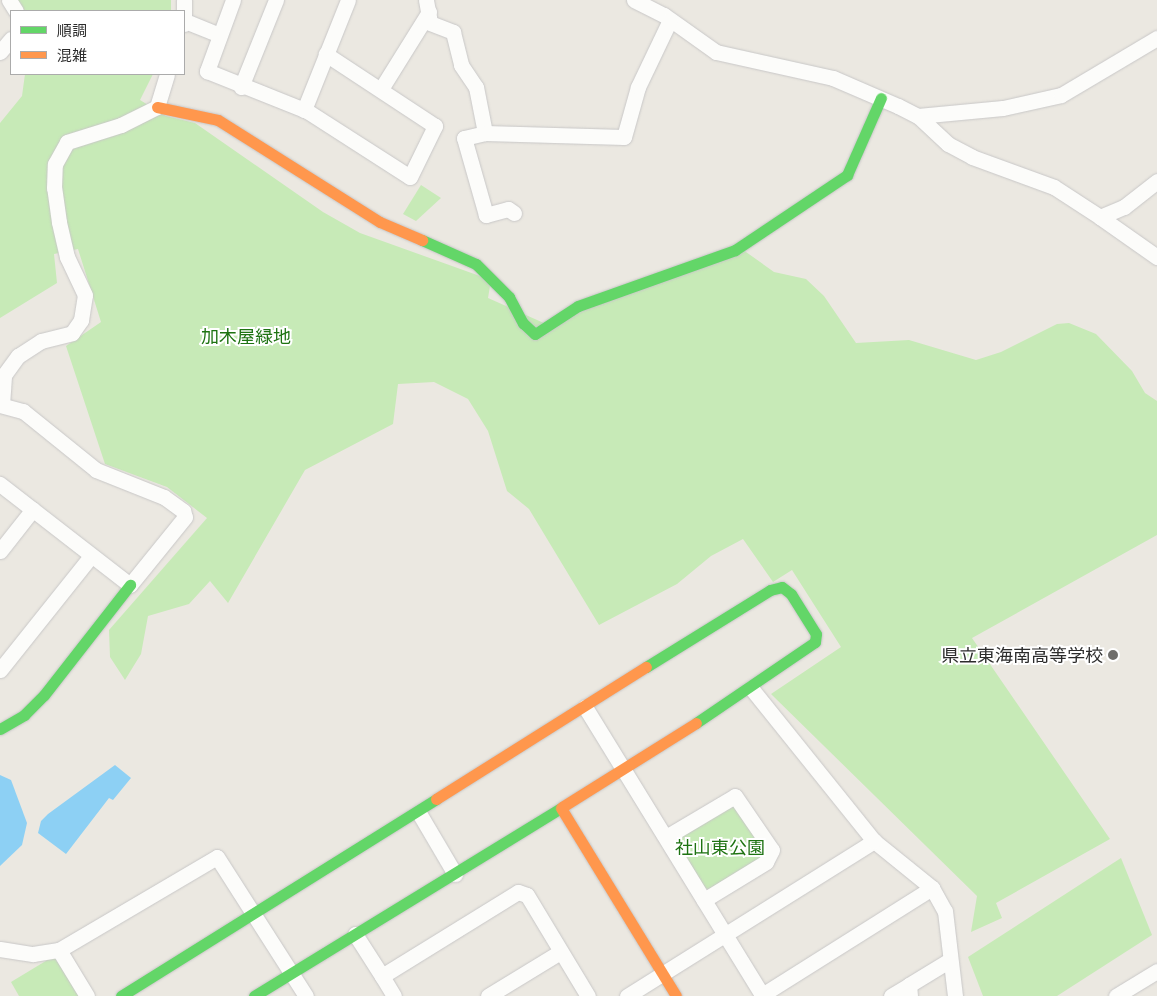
<!DOCTYPE html>
<meta charset="utf-8">
<style>
body{margin:0}
#map{position:relative;width:1157px;height:996px;overflow:hidden;background:#ebe8e1;font-family:Ubuntu,"Noto Sans JP",sans-serif}
div>[style]{position:absolute}
.green>*{inset:0;background:#c7eab7;transform-origin:0 0}
.water>*{inset:0;background:#8dd0f4}
.roads{filter:drop-shadow(0 0 1px #c8c7c7) drop-shadow(0 0 1px #c8c7c7)}
.street>*{height:15px;margin:-7.5px;padding:0 7.5px;transform-origin:7.5px;border-radius:7.5px;background:#fcfcfa}
.fast>*{height:11px;margin:-5.5px;padding:0 5.5px;transform-origin:5.5px;border-radius:5.5px;background:#63d668}
.slow>*{height:11px;margin:-5.5px;padding:0 5.5px;transform-origin:5.5px;border-radius:5.5px;background:#ff974d}
.dots>*{width:14px;height:14px;translate:-50% -50%;box-sizing:border-box;border:2px solid #fff;border-radius:50%}
span{translate:-50% -50%;white-space:nowrap;text-align:center;line-height:1.15;-webkit-text-stroke:4px #fff;paint-order:stroke}
.park-label{font-size:18px;color:#1e7312}
.poi-label{font-size:18px;color:#2c2c2c}
.right{translate:-100% -50%;text-align:right}
.legend{position:absolute;left:10px;top:10px;width:175px;height:65px;box-sizing:border-box;background:#fff;border:1px solid #ababab;margin:0;padding:6px 9px;list-style:none;font-size:15px;color:#2c2c2c}
.legend li{display:flex;align-items:center;gap:10px;height:25px}
.legend b{width:25px;border:1px solid #ababab}
</style>
<div id="map">
<div class="green">
<div style="left:18px;top:0;width:153px;height:15px"></div>
<div style="clip-path:polygon(25px 74px,153px 74px,140px 100px,166px 116px,195px 123px,323px 212px,360px 233px,491px 280px,488px 298px,546px 324px,739px 247px,774px 272px,806px 279px,824px 296px,856px 343px,909px 340px,976px 360px,1001px 352px,1057px 324px,1069px 323px,1096px 334px,1132px 371px,1145px 393px,1157px 401px,1157px 535px,972px 638px,1110px 839px,996px 903px,1002px 918px,971px 932px,977px 896px,771px 694px,841px 647px,792px 570px,773px 582px,743px 539px,711px 556px,677px 584px,599px 625px,529px 509px,507px 491px,488px 431px,468px 399px,434px 382px,398px 384px,393px 424px,305px 470px,228px 603px,210px 581px,189px 604px,148px 616px,141px 654px,125px 680px,110px 657px,109px 630px,207px 518px,167px 487px,105px 464px,66px 346px,101px 322px,78px 249px,54px 254px,57px 283px,0 318px,0 123px,22px 96px)"></div>
<div style="clip-path:polygon(421px 185px,441px 198px,416px 221px,403px 214px)"></div>
<div style="clip-path:polygon(730px 805px,737px 807px,763px 852px,761px 859px,710px 890px,703px 887px,677px 843px,678px 836px)"></div>
<div style="clip-path:polygon(1121px 858px,1152px 935px,1057px 996px,983px 996px,968px 957px)"></div>
<div style="clip-path:polygon(54px 956px,79px 996px,19px 996px,11px 982px)"></div>
</div>
<div class="water">
<div style="clip-path:polygon(115px 765px,131px 778px,113px 800px,109px 798px,66px 854px,38px 833px,41px 821px,48px 814px)"></div>
<div style="clip-path:polygon(0 775px,11px 780px,27px 823px,22px 845px,0 866px)"></div>
</div>
<div class="roads">
<div class="street">
<div style="left:9px;top:0;width:13px;rotate:58deg"></div>
<div style="left:233px;top:0;width:76px;rotate:110.1deg"></div>
<div style="left:207px;top:71px;width:108px;rotate:21.8deg"></div>
<div style="left:307px;top:111px;width:122px;rotate:32.7deg"></div>
<div style="left:410px;top:177px;width:57px;rotate:-63.9deg"></div>
<div style="left:435px;top:126px;width:131px;rotate:-146.6deg"></div>
<div style="left:426px;top:0;width:23px;rotate:80deg"></div>
<div style="left:430px;top:23px;width:25px;rotate:21deg"></div>
<div style="left:453px;top:32px;width:34px;rotate:76deg"></div>
<div style="left:461px;top:65px;width:27px;rotate:56deg"></div>
<div style="left:476px;top:87px;width:47px;rotate:78.9deg"></div>
<div style="left:634px;top:0;width:34px;rotate:27deg"></div>
<div style="left:664px;top:15px;width:64px;rotate:35.4deg"></div>
<div style="left:716px;top:52px;width:120px;rotate:12.5deg"></div>
<div style="left:833px;top:78px;width:71px;rotate:23.3deg"></div>
<div style="left:898px;top:106px;width:22px;rotate:27deg"></div>
<div style="left:918px;top:116px;width:41px;rotate:43deg"></div>
<div style="left:948px;top:144px;width:27px;rotate:28deg"></div>
<div style="left:972px;top:157px;width:87px;rotate:20.1deg"></div>
<div style="left:1054px;top:187px;width:55px;rotate:33.1deg"></div>
<div style="left:1100px;top:217px;width:26px;rotate:-23deg"></div>
<div style="left:1124px;top:207px;width:42px;rotate:-38.2deg"></div>
<div style="left:185px;top:21px;width:37px;rotate:22deg"></div>
<div style="left:184px;top:24px;width:24px;rotate:-90deg"></div>
<div style="left:0;top:52px;width:17px;rotate:-50deg"></div>
<div style="left:241px;top:87px;width:94px;rotate:-68.1deg"></div>
<div style="left:381px;top:89px;width:91px;rotate:-58.1deg"></div>
<div style="left:304px;top:110px;width:118px;rotate:-68.2deg"></div>
<div style="left:918px;top:116px;width:85px;rotate:-5.4deg"></div>
<div style="left:1003px;top:108px;width:59px;rotate:-12.6deg"></div>
<div style="left:1061px;top:95px;width:112px;rotate:-30.7deg"></div>
<div style="left:514px;top:213px;width:7px;rotate:-146deg"></div>
<div style="left:508px;top:209px;width:23px;rotate:165deg"></div>
<div style="left:486px;top:215px;width:80px;rotate:-105.9deg"></div>
<div style="left:464px;top:138px;width:22px;rotate:-13deg"></div>
<div style="left:485px;top:133px;width:139px;rotate:1.6deg"></div>
<div style="left:624px;top:137px;width:52px;rotate:-74.4deg"></div>
<div style="left:638px;top:87px;width:74px;rotate:-64.5deg"></div>
<div style="left:1100px;top:217px;width:70px;rotate:35.1deg"></div>
<div style="left:0;top:405px;width:24px;rotate:15deg"></div>
<div style="left:23px;top:411px;width:94px;rotate:38.9deg"></div>
<div style="left:96px;top:470px;width:73px;rotate:21.7deg"></div>
<div style="left:164px;top:497px;width:24px;rotate:36deg"></div>
<div style="left:183px;top:511px;width:6px;rotate:72deg"></div>
<div style="left:185px;top:517px;width:87px;rotate:129deg"></div>
<div style="left:130px;top:585px;width:165px;rotate:-142.2deg"></div>
<div style="left:2px;top:405px;width:30px;rotate:-86deg"></div>
<div style="left:4px;top:375px;width:24px;rotate:-54deg"></div>
<div style="left:18px;top:356px;width:27px;rotate:-33deg"></div>
<div style="left:41px;top:341px;width:32px;rotate:-14deg"></div>
<div style="left:72px;top:333px;width:16px;rotate:-55deg"></div>
<div style="left:81px;top:320px;width:25px;rotate:-81deg"></div>
<div style="left:85px;top:295px;width:42px;rotate:-115.3deg"></div>
<div style="left:67px;top:257px;width:36px;rotate:-103deg"></div>
<div style="left:59px;top:222px;width:34px;rotate:-98deg"></div>
<div style="left:54px;top:188px;width:24px;rotate:-88deg"></div>
<div style="left:55px;top:164px;width:25px;rotate:-61deg"></div>
<div style="left:67px;top:142px;width:57px;rotate:-17.5deg"></div>
<div style="left:121px;top:125px;width:40px;rotate:-26.6deg"></div>
<div style="left:157px;top:107px;width:34px;rotate:-73deg"></div>
<div style="left:0;top:551px;width:53px;rotate:-51.8deg"></div>
<div style="left:0;top:670px;width:146px;rotate:-51.4deg"></div>
<div style="left:585px;top:707px;width:339px;rotate:58.4deg"></div>
<div style="left:419px;top:813px;width:71px;rotate:59.5deg"></div>
<div style="left:666px;top:837px;width:80px;rotate:-30.7deg"></div>
<div style="left:735px;top:796px;width:65px;rotate:55.6deg"></div>
<div style="left:772px;top:850px;width:13px;rotate:117deg"></div>
<div style="left:766px;top:862px;width:73px;rotate:148.5deg"></div>
<div style="left:874px;top:841px;width:75px;rotate:39deg"></div>
<div style="left:932px;top:888px;width:26px;rotate:61deg"></div>
<div style="left:945px;top:911px;width:86px;rotate:83.3deg"></div>
<div style="left:355px;top:934px;width:50px;rotate:57.3deg"></div>
<div style="left:0;top:949px;width:33px;rotate:9deg"></div>
<div style="left:33px;top:954px;width:26px;rotate:-9deg"></div>
<div style="left:59px;top:950px;width:183px;rotate:-30.5deg"></div>
<div style="left:217px;top:857px;width:165px;rotate:57.4deg"></div>
<div style="left:59px;top:950px;width:54px;rotate:58.7deg"></div>
<div style="left:762px;top:995px;width:201px;rotate:-32.2deg"></div>
<div style="left:394px;top:996px;width:23px;rotate:-121deg"></div>
<div style="left:382px;top:976px;width:160px;rotate:-31.7deg"></div>
<div style="left:518px;top:892px;width:9px;rotate:18deg"></div>
<div style="left:527px;top:895px;width:118px;rotate:58.9deg"></div>
<div style="left:488px;top:996px;width:84px;rotate:-31.4deg"></div>
<div style="left:627px;top:996px;width:292px;rotate:-32.1deg"></div>
<div style="left:874px;top:841px;width:196px;rotate:-128.8deg"></div>
<div style="left:891px;top:996px;width:21px;rotate:-31deg"></div>
<div style="left:910px;top:996px;width:11px;rotate:-95deg"></div>
<div style="left:909px;top:985px;width:48px;rotate:-31.4deg"></div>
<div style="left:1116px;top:996px;width:48px;rotate:-31.4deg"></div>
</div>
<div class="fast">
<div style="left:422px;top:240px;width:59px;rotate:24deg"></div>
<div style="left:476px;top:264px;width:47px;rotate:45deg"></div>
<div style="left:509px;top:297px;width:30px;rotate:62deg"></div>
<div style="left:523px;top:323px;width:16px;rotate:43deg"></div>
<div style="left:535px;top:334px;width:51px;rotate:-33.1deg"></div>
<div style="left:578px;top:306px;width:167px;rotate:-19.6deg"></div>
<div style="left:735px;top:250px;width:135px;rotate:-33.8deg"></div>
<div style="left:847px;top:175px;width:84px;rotate:-66.2deg"></div>
<div style="left:646px;top:667px;width:146px;rotate:-31.8deg"></div>
<div style="left:770px;top:590px;width:12px;rotate:-14deg"></div>
<div style="left:782px;top:587px;width:11px;rotate:38deg"></div>
<div style="left:791px;top:594px;width:47px;rotate:58deg"></div>
<div style="left:816px;top:634px;width:8px;rotate:97deg"></div>
<div style="left:815px;top:642px;width:144px;rotate:145.8deg"></div>
<div style="left:0;top:729px;width:28px;rotate:-30deg"></div>
<div style="left:24px;top:715px;width:28px;rotate:-45deg"></div>
<div style="left:44px;top:695px;width:140px;rotate:-52deg"></div>
<div style="left:121px;top:996px;width:372px;rotate:-32deg"></div>
<div style="left:254px;top:996px;width:361px;rotate:-31.5deg"></div>
</div>
<div class="slow">
<div style="left:157px;top:107px;width:62px;rotate:12deg"></div>
<div style="left:218px;top:120px;width:191px;rotate:32.2deg"></div>
<div style="left:380px;top:222px;width:46px;rotate:23.2deg"></div>
<div style="left:436px;top:799px;width:248px;rotate:-32.2deg"></div>
<div style="left:562px;top:807px;width:158px;rotate:-32.1deg"></div>
<div style="left:561px;top:808px;width:220px;rotate:58.5deg"></div>
</div>
</div>
<div class="dots">
<div style="left:1113px;top:655px;background:#6f6e6b"></div>
</div>
<div class="park-label">
<span style="left:246px;top:336px">加木屋緑地</span>
<span style="left:720px;top:847px">社山東公園</span>
</div>
<div class="poi-label">
<span class="right" style="left:1103px;top:655px">県立東海南高等学校</span>
</div>
<ul class="legend">
<li><b style="height:6px;background:#63d668"></b>順調</li>
<li><b style="height:6px;background:#ff974d"></b>混雑</li>
</ul>
</div>
